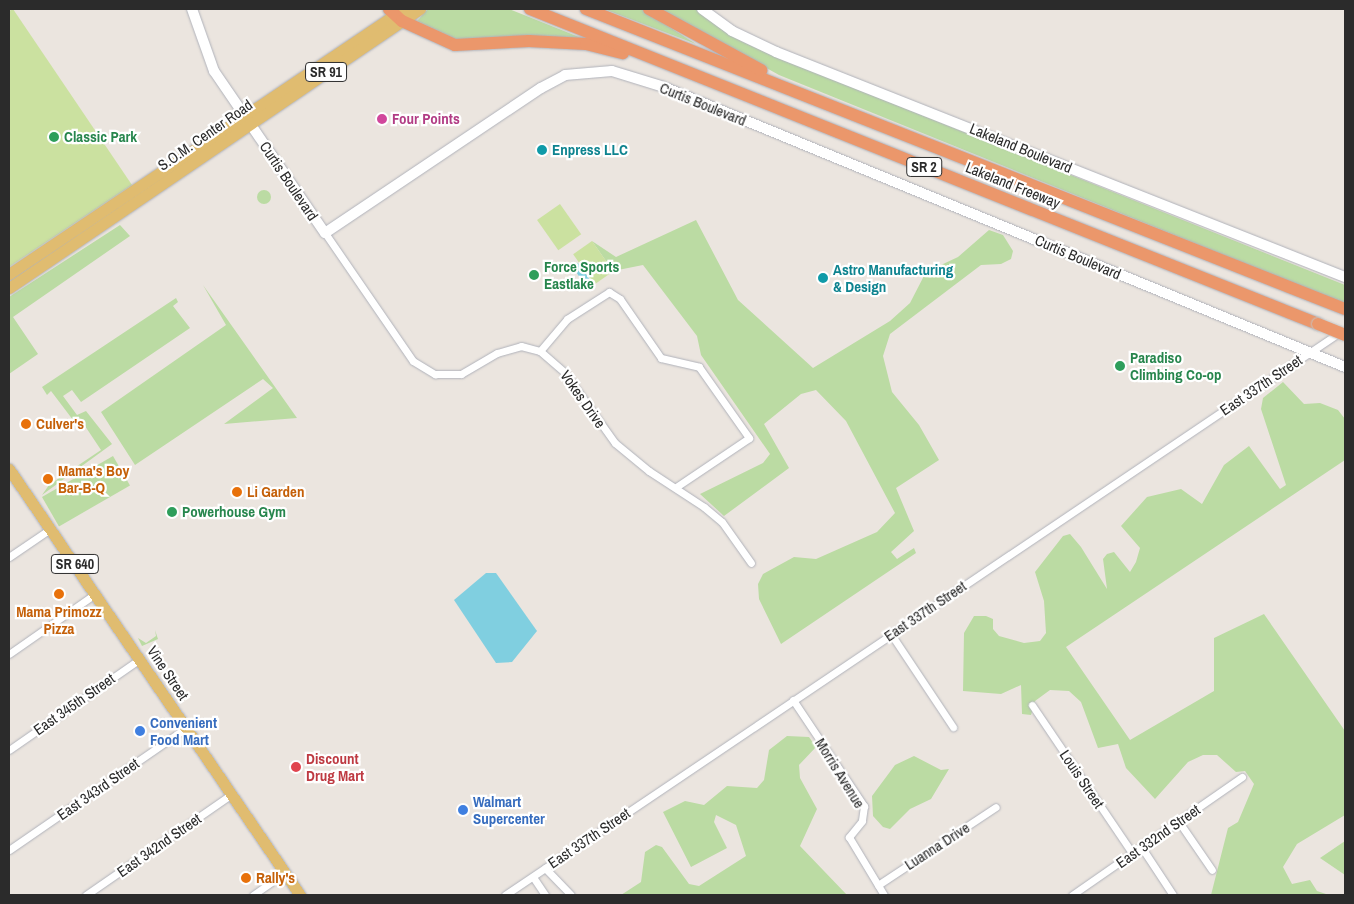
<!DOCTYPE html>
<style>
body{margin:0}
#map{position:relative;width:1354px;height:904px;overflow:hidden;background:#ebe5df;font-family:"Archivo Narrow",sans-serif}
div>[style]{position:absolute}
.green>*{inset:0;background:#bbdba3;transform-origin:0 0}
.round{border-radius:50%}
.pitch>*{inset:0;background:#cbe1a0;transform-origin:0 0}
.water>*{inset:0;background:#80cfe0}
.roads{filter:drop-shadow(0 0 1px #b0b2ba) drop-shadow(0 0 1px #b0b2ba)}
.street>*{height:7px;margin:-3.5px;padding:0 3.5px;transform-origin:3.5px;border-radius:3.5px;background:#fff}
.secondary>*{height:10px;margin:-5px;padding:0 5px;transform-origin:5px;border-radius:5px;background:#fff}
.primary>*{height:11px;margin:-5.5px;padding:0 5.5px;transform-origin:5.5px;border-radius:5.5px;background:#e0bc70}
.highway>*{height:12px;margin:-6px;padding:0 6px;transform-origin:6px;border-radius:6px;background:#eb976b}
.bridges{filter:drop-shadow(0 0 1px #c4c4c4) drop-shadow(0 0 1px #c4c4c4)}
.highway-bridge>*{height:12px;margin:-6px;padding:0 6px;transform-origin:6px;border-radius:6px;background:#eb976b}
.dots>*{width:14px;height:14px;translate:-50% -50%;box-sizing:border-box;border:2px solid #fff;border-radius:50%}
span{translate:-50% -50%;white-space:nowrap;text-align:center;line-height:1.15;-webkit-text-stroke:4.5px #fff;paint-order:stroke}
.shield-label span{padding:1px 4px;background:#fff;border:1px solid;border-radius:4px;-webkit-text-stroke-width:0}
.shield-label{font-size:14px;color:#2b2b2b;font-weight:700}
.street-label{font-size:15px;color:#2b2b2b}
.hotel-label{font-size:15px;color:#b23c85;font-weight:700}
.left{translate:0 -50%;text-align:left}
.leisure-label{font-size:15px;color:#27864d;font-weight:700}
.culture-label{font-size:15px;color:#0d838f;font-weight:700}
.food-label{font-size:15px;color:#c56008;font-weight:700}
.shop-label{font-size:15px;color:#366cbe;font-weight:700}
.health-label{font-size:15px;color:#be3a42;font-weight:700}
.frame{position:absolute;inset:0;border:10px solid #2b2b2b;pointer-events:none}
</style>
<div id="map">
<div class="green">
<div style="clip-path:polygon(428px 9px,509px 9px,594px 43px,467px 44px,417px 21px)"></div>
<div style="clip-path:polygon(604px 9px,641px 9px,696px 44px)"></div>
<div style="clip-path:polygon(660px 9px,698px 9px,741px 41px,767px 53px,1345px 285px,1345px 304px,779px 75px)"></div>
<div class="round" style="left:257px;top:190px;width:14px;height:14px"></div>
<div style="clip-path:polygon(696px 220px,738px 300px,813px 368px,890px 321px,910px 303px,926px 272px,958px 257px,989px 230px,1003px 235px,1013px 251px,1011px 259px,1001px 264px,981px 265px,890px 334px,883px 356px,892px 392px,919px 425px,939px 460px,896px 488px,914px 531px,891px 552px,897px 559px,914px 548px,916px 553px,781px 644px,759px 599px,758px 584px,763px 574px,794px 557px,816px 559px,877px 532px,895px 513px,846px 421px,816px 390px,801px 394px,764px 424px,789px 468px,724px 516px,700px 494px,763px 463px,770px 454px,701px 355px,697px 336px,643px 265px,613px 271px,592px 241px,616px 257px)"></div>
<div style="clip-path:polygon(120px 225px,130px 236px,13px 317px,38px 354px,9px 374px,9px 297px)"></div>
<div style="clip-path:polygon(203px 285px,297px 418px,224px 424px,273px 388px,263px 379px,135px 465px,101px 412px,226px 325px)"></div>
<div style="clip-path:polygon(176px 298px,178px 302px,173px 306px,190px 328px,81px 402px,72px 390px,63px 396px,77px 415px,86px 411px,112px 444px,42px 495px,49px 485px,101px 450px,79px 417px,73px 420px,51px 391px,47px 395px,42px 387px)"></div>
<div style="clip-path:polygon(1283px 382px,1304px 404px,1320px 403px,1338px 410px,1345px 419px,1345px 460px,1066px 647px,1130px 740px,1214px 691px,1214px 638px,1264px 614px,1345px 731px,1345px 815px,1297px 844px,1283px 867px,1292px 884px,1310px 880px,1317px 891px,1329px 895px,1211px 895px,1228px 828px,1238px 822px,1254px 784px,1245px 771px,1236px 772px,1217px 755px,1203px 755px,1188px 762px,1155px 799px,1126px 768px,1118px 744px,1098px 748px,1081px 702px,1069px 691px,1050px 690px,1035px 701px,1031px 715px,1022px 714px,1021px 685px,1001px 694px,963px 691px,964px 633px,974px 616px,986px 616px,993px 619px,993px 629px,999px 636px,1024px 643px,1040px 641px,1046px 633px,1044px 601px,1035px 572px,1063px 536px,1070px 534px,1081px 547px,1107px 589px,1103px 559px,1107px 554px,1114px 552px,1130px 572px,1136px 562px,1140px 548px,1121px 526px,1147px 497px,1181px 489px,1202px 504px,1224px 465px,1249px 446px,1280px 489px,1286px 485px,1261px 409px,1263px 398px)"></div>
<div style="left:113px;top:456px;width:34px;height:82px;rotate:60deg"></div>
<div style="clip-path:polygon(155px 630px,158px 639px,142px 646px,138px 638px,146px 643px,156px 636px)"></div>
<div style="clip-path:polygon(787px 736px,809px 737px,816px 747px,799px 765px,800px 778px,817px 809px,800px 846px,847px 895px,621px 895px,641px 882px,645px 852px,656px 845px,662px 847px,689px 884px,699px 886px,746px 856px,736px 825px,716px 815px,714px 822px,727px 848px,691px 867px,663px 812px,685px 801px,704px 805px,727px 786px,757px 788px,764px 780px,769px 750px)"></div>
<div style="clip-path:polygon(914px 756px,941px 770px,949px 769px,931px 799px,910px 809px,890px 829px,883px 827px,873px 816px,872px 796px,895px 765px)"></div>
<div style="clip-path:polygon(1345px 841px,1345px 875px,1320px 858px)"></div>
</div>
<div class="pitch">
<div style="clip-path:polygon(13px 9px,132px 185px,9px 267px,9px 11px)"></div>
<div style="left:560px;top:204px;width:37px;height:28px;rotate:55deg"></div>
<div style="left:592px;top:241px;width:37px;height:23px;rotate:55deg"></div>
</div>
<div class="water">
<div style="clip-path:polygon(578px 263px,590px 280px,584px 284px,573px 267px)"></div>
<div style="clip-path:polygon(486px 573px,496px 573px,537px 631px,512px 662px,496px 663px,454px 600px)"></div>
</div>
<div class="roads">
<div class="street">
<div style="left:325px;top:233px;width:155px;rotate:55.5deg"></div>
<div style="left:413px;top:361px;width:26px;rotate:31deg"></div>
<div style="left:435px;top:374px;width:26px"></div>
<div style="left:461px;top:374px;width:42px;rotate:-30.3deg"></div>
<div style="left:497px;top:353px;width:25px;rotate:-16deg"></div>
<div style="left:521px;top:346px;width:20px;rotate:15deg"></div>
<div style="left:540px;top:351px;width:33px;rotate:41deg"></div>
<div style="left:565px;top:373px;width:86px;rotate:54.5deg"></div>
<div style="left:615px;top:443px;width:44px;rotate:39.5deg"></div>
<div style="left:649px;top:471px;width:66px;rotate:33.2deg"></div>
<div style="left:704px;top:507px;width:23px;rotate:40deg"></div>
<div style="left:722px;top:522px;width:50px;rotate:54.7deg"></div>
<div style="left:540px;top:351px;width:42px;rotate:-49.8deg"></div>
<div style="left:567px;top:319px;width:50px;rotate:-32.7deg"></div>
<div style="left:609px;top:292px;width:13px;rotate:32deg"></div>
<div style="left:620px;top:299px;width:72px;rotate:55.2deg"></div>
<div style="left:661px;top:358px;width:39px;rotate:13deg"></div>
<div style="left:699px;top:367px;width:87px;rotate:54.8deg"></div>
<div style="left:749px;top:438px;width:88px;rotate:146.1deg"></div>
<div style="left:9px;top:557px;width:50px;rotate:-34.3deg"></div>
<div style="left:891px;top:634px;width:112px;rotate:56.3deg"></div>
<div style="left:9px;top:654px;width:105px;rotate:-34.9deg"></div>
<div style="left:793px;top:700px;width:128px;rotate:56.2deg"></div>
<div style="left:864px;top:806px;width:15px;rotate:98deg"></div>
<div style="left:862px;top:821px;width:21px;rotate:129deg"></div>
<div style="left:849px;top:837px;width:68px;rotate:58.9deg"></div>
<div style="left:1032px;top:705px;width:180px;rotate:55.9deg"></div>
<div style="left:9px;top:750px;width:160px;rotate:-34.8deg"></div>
<div style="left:1179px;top:822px;width:58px;rotate:55.5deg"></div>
<div style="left:1142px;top:848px;width:56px;rotate:56.6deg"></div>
<div style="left:9px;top:850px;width:216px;rotate:-34.6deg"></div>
<div style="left:545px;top:868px;width:37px;rotate:46deg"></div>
<div style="left:533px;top:877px;width:22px;rotate:56deg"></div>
<div style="left:878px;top:885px;width:141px;rotate:-33.5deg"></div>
<div style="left:86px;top:895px;width:178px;rotate:-34.7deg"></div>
<div style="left:253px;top:895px;width:39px;rotate:-35deg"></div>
<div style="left:505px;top:895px;width:1007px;rotate:-33.99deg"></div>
<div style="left:1072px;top:895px;width:207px;rotate:-34.8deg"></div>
</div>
<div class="secondary">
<div style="left:192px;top:9px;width:66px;rotate:70.5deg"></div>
<div style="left:214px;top:71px;width:196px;rotate:55.6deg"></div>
<div style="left:325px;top:233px;width:260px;rotate:-33.9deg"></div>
<div style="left:541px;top:88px;width:27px;rotate:-28deg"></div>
<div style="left:565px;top:75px;width:47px;rotate:-4.9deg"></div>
<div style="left:612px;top:71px;width:54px;rotate:17.1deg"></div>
<div style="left:664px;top:87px;width:736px;rotate:22.35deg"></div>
<div style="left:702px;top:9px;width:37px;rotate:36deg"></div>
<div style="left:732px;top:31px;width:49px;rotate:25.5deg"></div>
<div style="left:776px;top:52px;width:612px;rotate:21.58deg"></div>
</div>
<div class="primary">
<div style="left:9px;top:274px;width:475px;rotate:-33.9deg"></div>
<div style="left:9px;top:288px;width:497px;rotate:-34.2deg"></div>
<div style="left:9px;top:469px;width:516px;rotate:55.66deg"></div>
</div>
<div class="highway">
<div style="left:389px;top:9px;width:18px;rotate:43deg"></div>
<div style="left:402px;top:21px;width:58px;rotate:24.4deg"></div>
<div style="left:455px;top:45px;width:74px;rotate:-3.1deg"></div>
<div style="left:529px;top:41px;width:57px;rotate:3deg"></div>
<div style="left:586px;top:44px;width:38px;rotate:14deg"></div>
<div style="left:530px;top:9px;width:849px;rotate:21.79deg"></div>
<div style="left:586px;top:9px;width:816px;rotate:21.57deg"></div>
<div style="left:649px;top:9px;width:128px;rotate:28.6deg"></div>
</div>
</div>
<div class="bridges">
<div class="highway-bridge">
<div style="left:1318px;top:324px;width:29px;rotate:22deg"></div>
</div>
</div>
<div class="dots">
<div style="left:382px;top:119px;background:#d1479c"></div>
<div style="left:54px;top:137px;background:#2e9e5b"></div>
<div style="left:542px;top:150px;background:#0f9aa8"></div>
<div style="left:534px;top:275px;background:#2e9e5b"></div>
<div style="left:823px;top:278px;background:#0f9aa8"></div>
<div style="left:1120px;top:366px;background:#2e9e5b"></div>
<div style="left:26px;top:424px;background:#e8710a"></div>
<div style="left:48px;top:479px;background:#e8710a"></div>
<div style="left:237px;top:492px;background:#e8710a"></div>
<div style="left:172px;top:512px;background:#2e9e5b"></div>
<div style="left:59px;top:594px;background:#e8710a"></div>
<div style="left:140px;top:731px;background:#3f7fe0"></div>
<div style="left:296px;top:767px;background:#e0444e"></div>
<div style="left:463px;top:810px;background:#3f7fe0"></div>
<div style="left:246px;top:878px;background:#e8710a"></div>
</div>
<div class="shield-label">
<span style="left:326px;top:72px">SR 91</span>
<span style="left:924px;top:167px">SR 2</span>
<span style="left:75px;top:564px">SR 640</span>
</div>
<div class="street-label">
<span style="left:703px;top:104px;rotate:22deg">Curtis Boulevard</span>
<span style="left:205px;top:135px;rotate:-35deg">S.O.M. Center Road</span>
<span style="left:1021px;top:148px;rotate:22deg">Lakeland Boulevard</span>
<span style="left:289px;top:181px;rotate:56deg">Curtis Boulevard</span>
<span style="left:1013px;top:185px;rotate:22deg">Lakeland Freeway</span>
<span style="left:1078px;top:257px;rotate:23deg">Curtis Boulevard</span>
<span style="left:1261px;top:385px;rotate:-34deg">East 337th Street</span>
<span style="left:583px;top:399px;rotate:55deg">Vokes Drive</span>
<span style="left:925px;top:611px;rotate:-34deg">East 337th Street</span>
<span style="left:168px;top:673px;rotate:56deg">Vine Street</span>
<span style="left:74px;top:704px;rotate:-35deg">East 345th Street</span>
<span style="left:840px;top:773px;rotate:58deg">Morris Avenue</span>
<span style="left:1082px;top:779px;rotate:56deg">Louis Street</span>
<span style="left:98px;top:789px;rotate:-35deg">East 343rd Street</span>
<span style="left:1158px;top:836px;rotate:-35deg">East 332nd Street</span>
<span style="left:589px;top:838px;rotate:-34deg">East 337th Street</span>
<span style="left:159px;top:845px;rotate:-35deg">East 342nd Street</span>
<span style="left:937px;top:846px;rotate:-33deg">Luanna Drive</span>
</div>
<div class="hotel-label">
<span class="left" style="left:392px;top:119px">Four Points</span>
</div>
<div class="leisure-label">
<span class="left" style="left:64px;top:137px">Classic Park</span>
<span class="left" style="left:544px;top:275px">Force Sports<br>Eastlake</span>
<span class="left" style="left:1130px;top:366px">Paradiso<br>Climbing Co-op</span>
<span class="left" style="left:182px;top:512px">Powerhouse Gym</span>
</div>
<div class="culture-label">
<span class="left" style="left:552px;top:150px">Enpress LLC</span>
<span class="left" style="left:833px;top:278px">Astro Manufacturing<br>&amp; Design</span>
</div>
<div class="food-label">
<span class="left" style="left:36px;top:424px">Culver's</span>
<span class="left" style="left:58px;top:479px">Mama's Boy<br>Bar-B-Q</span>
<span class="left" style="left:247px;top:492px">Li Garden</span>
<span style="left:59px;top:620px">Mama Primozz<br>Pizza</span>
<span class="left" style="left:256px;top:878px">Rally's</span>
</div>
<div class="shop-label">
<span class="left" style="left:150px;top:731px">Convenient<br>Food Mart</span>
<span class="left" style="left:473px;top:810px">Walmart<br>Supercenter</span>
</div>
<div class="health-label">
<span class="left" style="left:306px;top:767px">Discount<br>Drug Mart</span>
</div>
<div class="frame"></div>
</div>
